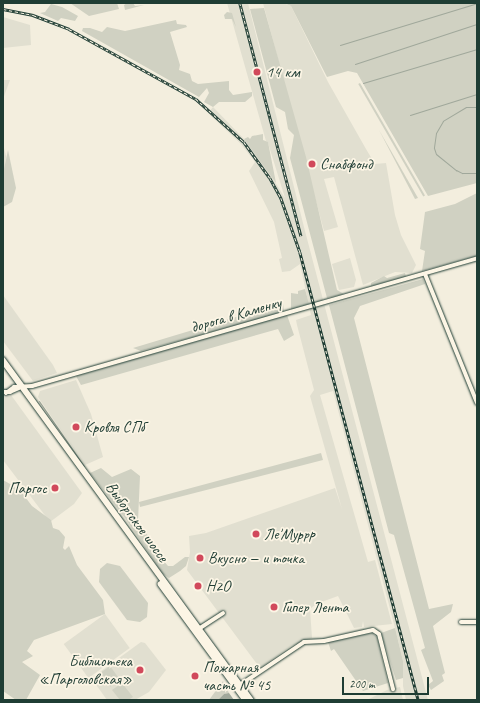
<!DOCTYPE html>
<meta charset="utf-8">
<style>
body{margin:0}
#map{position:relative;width:480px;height:703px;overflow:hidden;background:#f3eede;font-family:Caveat,sans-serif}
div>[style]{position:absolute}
.built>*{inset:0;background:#e1dfd0;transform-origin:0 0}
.green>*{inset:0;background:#d0d1c2;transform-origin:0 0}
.water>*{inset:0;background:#a0a89b}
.stream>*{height:1px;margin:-0.5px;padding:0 0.5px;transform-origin:0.5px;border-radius:0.5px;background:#a0a89b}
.roads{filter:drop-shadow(0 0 1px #1f3d34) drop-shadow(0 0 1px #1f3d34)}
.minor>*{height:4px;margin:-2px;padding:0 2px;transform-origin:2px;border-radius:2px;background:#fcf5e5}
.major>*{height:5.5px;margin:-2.75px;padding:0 2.75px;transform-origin:2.75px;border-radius:2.75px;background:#fcf5e5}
.rail>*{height:2.5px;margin-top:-1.25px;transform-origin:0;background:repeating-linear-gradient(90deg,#fcf5e5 0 3px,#1f3d34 0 6px);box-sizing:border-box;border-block:1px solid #1f3d34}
.dots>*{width:11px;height:11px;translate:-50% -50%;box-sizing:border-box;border:2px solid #fcf5e5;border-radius:50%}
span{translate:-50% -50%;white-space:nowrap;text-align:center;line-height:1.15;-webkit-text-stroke:3.5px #fcf5e5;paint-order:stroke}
.poi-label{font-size:16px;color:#1f3d34}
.left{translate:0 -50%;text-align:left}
.right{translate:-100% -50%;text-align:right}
.street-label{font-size:16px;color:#1f3d34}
.frame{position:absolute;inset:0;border:4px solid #1f3d34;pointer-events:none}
.scale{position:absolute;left:342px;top:677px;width:87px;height:18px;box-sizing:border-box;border:2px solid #1f3d34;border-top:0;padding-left:5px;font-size:12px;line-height:14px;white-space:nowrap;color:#1f3d34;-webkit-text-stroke:3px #fcf5e5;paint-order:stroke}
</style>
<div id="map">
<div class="built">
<div style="clip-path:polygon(227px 3px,248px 3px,305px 231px,428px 700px,406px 700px,403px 686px,403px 661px,395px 628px,333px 391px,320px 395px,368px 562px,375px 560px,392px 624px,364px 627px,363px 621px,362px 627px,354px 628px,338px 596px,316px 604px,310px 609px,312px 638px,291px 646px,260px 668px,187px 570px,190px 552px,189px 536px,206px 533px,335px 488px,342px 509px,310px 396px,314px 390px,297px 325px,296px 320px,311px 315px,300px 264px,290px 271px,282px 272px,279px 259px,282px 258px,274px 222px,249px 171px,255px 162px,241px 144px,208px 113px,213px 107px,244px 139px,260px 158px,285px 198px,268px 143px,266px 141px)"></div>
<div style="clip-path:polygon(263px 3px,283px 3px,291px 6px,328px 82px,366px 149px,375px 164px,386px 163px,395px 215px,401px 235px,416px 265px,412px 273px,395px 272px,363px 285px,334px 177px,324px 179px,338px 227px,324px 231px)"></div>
<div style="clip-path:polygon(3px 17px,30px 25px,31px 45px,3px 48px)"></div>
<div style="clip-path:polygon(3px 80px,10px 80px,3px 99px)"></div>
<div style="clip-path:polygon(3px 144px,6px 156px,3px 191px)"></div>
<div style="clip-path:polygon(350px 258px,356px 280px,354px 287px,339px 290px,332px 264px)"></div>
<div style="clip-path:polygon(3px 295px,53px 365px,57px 373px,33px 381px,3px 341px)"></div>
<div style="clip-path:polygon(76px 380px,91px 414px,103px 457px,85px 465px,38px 397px,40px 391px)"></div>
<div style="clip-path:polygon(11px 395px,82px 493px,74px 504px,50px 522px,3px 460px,3px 397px)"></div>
<div style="left:105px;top:614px;width:42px;height:51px;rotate:54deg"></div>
<div style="clip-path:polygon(141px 642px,145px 643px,166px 670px,149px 692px,135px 700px,107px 700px,92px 679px,93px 677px)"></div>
<div style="clip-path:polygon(400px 687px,403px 700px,367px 700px,387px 690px)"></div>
</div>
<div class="green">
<div style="clip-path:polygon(70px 3px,117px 3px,119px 9px,89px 16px)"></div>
<div style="clip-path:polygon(127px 3px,133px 3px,135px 6px,144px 5px,125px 10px,124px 5px)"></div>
<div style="clip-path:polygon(284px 3px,477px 3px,477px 183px,428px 196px,357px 73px,348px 71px,327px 77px,291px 6px)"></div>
<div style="clip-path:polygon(51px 4px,62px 7px,78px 16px,75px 21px,61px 18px,58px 21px,40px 13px,45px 12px)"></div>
<div style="clip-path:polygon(264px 8px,306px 157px,337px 290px,344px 294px,327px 298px,290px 158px,294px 135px,288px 129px,285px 112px,276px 107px,250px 9px)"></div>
<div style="clip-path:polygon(227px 12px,232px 13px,236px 27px,232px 19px,225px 19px,224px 15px)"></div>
<div style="clip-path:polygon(176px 20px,177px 24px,186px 25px,187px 27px,170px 32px,180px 65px,179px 70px,190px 74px,192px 81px,198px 84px,229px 81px,229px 90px,233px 95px,252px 92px,252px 96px,245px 102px,219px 102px,213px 107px,204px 102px,209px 93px,207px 88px,199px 97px,82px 31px,83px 28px,90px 28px,102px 32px,107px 27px,125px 31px)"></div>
<div style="left:360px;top:83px;width:130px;height:2px;rotate:60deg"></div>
<div style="clip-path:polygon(379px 130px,418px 198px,415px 199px)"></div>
<div style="clip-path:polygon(263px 134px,263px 140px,268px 142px,276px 183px,244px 139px,248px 137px,250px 139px,252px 136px)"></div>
<div style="clip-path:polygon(8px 150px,16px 188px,12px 202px,3px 207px,4px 169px)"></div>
<div style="clip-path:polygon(477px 193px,477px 256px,422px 271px,425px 251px,420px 249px,425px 212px,455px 204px)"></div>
<div style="clip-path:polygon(405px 273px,406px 277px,371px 286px,371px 283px,384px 276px,387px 278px)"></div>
<div style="clip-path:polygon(423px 279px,425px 284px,360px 306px,354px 318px,429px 609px,453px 604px,451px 612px,433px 626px,445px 673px,442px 675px,444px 681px,431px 690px,428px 685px,433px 681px,421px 650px,425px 648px,394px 535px,389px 533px,329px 305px)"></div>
<div style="clip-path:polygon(305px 289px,309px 304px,291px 310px,291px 293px,298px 294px,298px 291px)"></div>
<div style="clip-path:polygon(283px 303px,284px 312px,141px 351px,133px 348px)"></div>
<div style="clip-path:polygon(287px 315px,294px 335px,284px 341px,278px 329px,81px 385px,76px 376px)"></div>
<div style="clip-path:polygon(321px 453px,323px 460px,140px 507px,139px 502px)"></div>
<div style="clip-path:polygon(101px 468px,112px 477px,131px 469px,140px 476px,138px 521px,155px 546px,158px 560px,162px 559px,168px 566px,173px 566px,185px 557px,189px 557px,186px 566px,180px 571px,169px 578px,162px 573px,125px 518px,90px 473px)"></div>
<div style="clip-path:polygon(3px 480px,19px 489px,32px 506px,51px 520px,53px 528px,59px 530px,65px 537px,63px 548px,65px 550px,69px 546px,77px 565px,103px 600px,105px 614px,34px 640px,27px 651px,33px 656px,22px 662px,40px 675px,26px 700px,16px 700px,3px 691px)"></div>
<div style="clip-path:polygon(107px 563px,120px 566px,148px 603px,147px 617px,140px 622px,127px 620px,99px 582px,100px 569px)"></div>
<div style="clip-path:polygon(395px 628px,403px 661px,403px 678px,396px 680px,381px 633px)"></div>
<div style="clip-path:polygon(372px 633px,377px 637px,388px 683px,363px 691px,334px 649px,331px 651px,328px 642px)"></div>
<div style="left:110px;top:666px;width:17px;height:12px;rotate:54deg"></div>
<div style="clip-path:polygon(223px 681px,229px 693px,224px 694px,218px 700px,209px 700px)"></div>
<div style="clip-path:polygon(122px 683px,133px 697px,128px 700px,120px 700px,112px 690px)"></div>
</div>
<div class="water">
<div style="clip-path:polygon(229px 693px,234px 700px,218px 700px,224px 694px)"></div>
</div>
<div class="stream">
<div style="left:340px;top:45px;width:143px;rotate:-17deg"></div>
<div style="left:355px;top:64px;width:128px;rotate:-18.2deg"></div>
<div style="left:363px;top:83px;width:119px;rotate:-16.6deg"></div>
<div style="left:477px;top:107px;width:11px;rotate:180deg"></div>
<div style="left:466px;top:107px;width:27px;rotate:149deg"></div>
<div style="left:443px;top:121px;width:14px;rotate:120deg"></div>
<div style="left:436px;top:133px;width:15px;rotate:98deg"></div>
<div style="left:434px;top:148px;width:6px;rotate:72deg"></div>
<div style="left:436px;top:154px;width:26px;rotate:39deg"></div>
<div style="left:456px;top:170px;width:7px;rotate:27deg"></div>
<div style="left:462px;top:173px;width:15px"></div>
<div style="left:410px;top:115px;width:70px;rotate:-17.4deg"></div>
<div style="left:39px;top:401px;width:79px;rotate:55.3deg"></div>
<div style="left:476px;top:407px;width:3px;rotate:72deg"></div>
</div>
<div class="roads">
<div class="minor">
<div style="left:425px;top:274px;width:139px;rotate:68deg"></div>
<div style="left:3px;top:392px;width:7px"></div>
<div style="left:10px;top:392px;width:10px;rotate:-24deg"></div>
<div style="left:6px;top:393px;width:10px;rotate:-37deg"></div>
<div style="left:14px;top:387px;width:18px;rotate:-3deg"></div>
<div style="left:32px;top:386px;width:463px;rotate:-16deg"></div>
<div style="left:461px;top:622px;width:16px"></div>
<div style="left:197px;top:630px;width:31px;rotate:-33deg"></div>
<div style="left:240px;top:685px;width:77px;rotate:-33.9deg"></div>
<div style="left:304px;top:642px;width:20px;rotate:-3deg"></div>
<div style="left:324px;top:641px;width:50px;rotate:-12.7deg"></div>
<div style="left:373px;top:630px;width:7px;rotate:34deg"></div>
<div style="left:379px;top:634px;width:57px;rotate:75.7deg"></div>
</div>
<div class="major">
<div style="left:3px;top:360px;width:421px;rotate:53.9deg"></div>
<div style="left:161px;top:584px;width:144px;rotate:53.8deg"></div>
</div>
</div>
<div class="rail">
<div style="left:240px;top:3px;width:241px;rotate:75.3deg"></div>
<div style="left:3px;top:9px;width:31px;rotate:11deg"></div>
<div style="left:33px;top:15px;width:39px;rotate:21deg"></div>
<div style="left:69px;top:29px;width:145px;rotate:28.9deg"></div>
<div style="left:196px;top:99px;width:64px;rotate:41.9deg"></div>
<div style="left:244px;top:142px;width:44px;rotate:54.2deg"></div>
<div style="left:270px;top:178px;width:23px;rotate:61deg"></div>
<div style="left:281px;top:198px;width:57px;rotate:70.6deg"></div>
<div style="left:300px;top:252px;width:463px;rotate:75.2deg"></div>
</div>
<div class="dots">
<div style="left:257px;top:72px;background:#d1495b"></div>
<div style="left:312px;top:164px;background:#d1495b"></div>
<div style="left:76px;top:427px;background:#d1495b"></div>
<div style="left:55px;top:488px;background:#d1495b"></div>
<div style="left:256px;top:534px;background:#d1495b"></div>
<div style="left:200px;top:558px;background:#d1495b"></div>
<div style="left:198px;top:586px;background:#d1495b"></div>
<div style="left:274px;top:607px;background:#d1495b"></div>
<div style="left:140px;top:670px;background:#d1495b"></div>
<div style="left:195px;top:676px;background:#d1495b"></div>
</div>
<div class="poi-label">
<span class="left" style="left:266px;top:72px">14 км</span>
<span class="left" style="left:320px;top:164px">Снабфонд</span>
<span class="left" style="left:84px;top:427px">Кровля СПб</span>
<span class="right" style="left:47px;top:488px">Паргос</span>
<span class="left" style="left:264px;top:534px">Ле'Муррр</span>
<span class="left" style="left:208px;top:558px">Вкусно — и точка</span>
<span class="left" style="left:206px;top:586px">H2O</span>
<span class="left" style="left:282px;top:607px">Гипер Лента</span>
<span class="right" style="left:132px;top:670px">Библиотека<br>«Парголовская»</span>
<span class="left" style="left:203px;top:676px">Пожарная<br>часть № 45</span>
</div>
<div class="street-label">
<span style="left:236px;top:315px;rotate:-16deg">дорога в Каменку</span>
<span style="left:137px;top:522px;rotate:54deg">Выборгское шоссе</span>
</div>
<div class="frame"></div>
<div class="scale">200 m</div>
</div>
